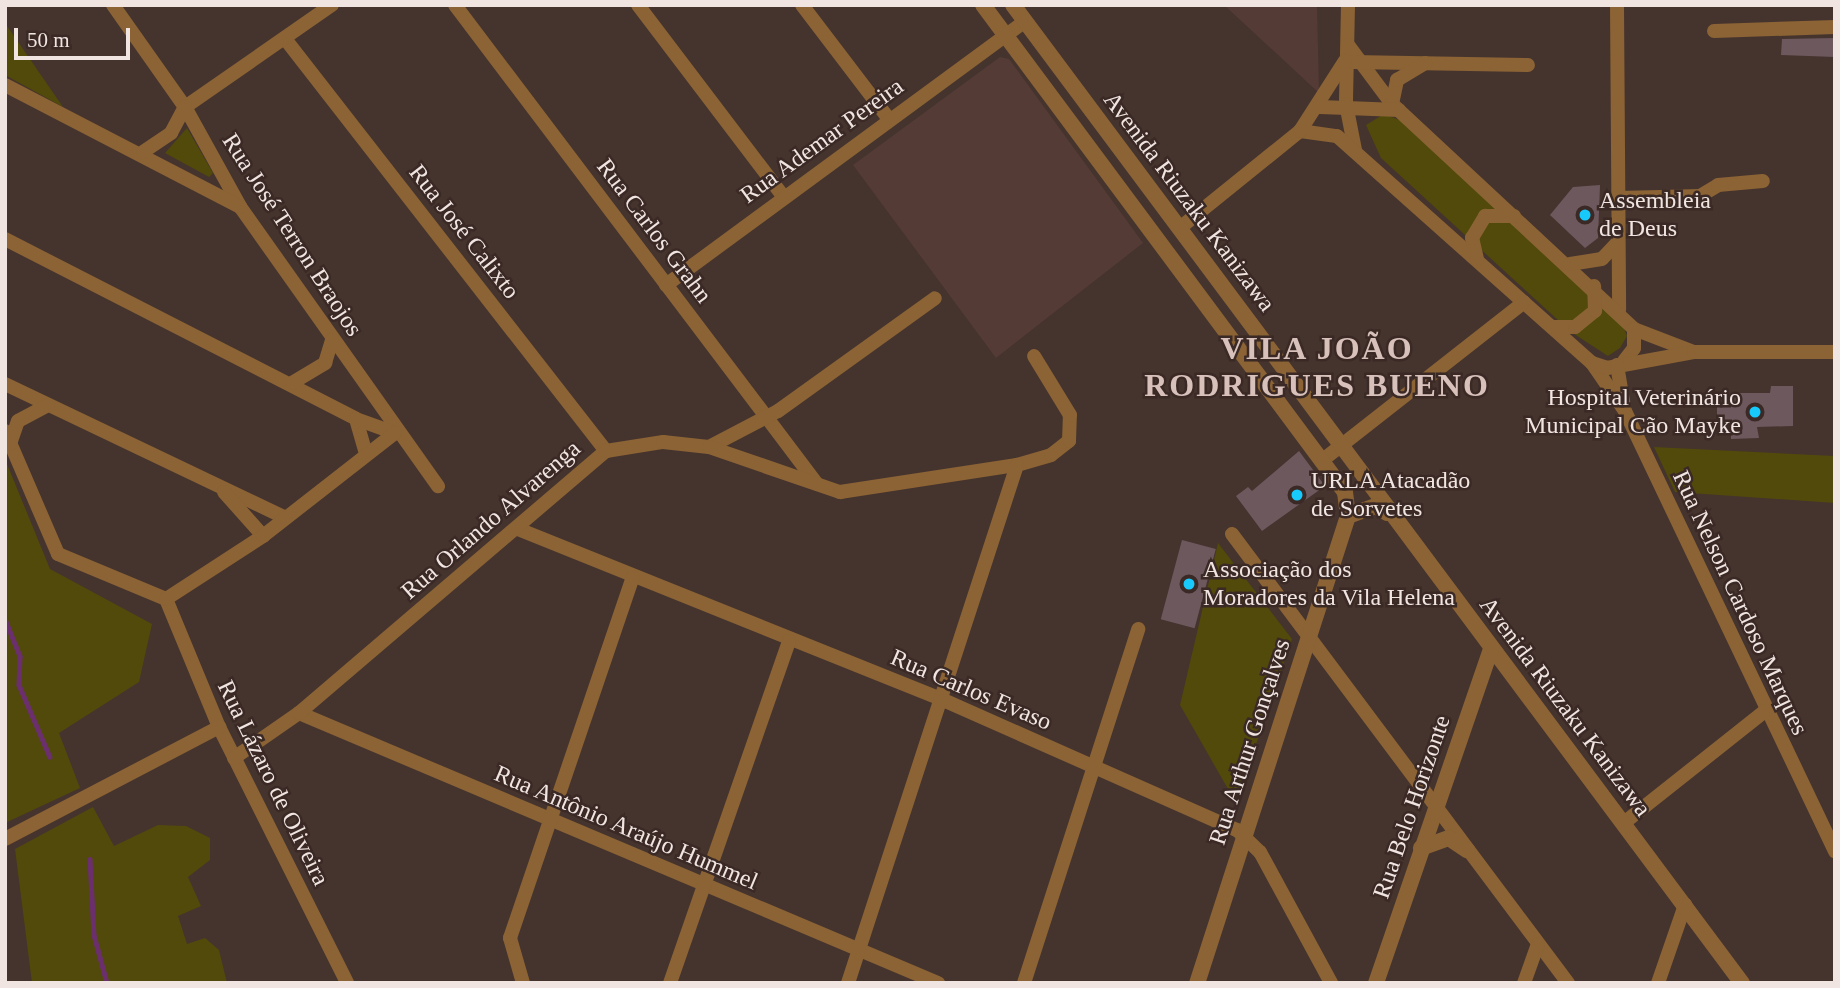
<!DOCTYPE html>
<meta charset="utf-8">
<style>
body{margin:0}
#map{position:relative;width:1840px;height:988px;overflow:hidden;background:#45332e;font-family:Georgia,serif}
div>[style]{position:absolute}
.built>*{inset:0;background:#543b36}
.green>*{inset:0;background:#514a0b}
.stream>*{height:4.5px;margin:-2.25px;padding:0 2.25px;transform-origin:2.25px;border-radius:2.25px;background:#6c2f6e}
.building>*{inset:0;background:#6d585e;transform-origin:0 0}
.minor>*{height:14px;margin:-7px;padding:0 7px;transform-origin:7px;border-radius:7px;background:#8b6334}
.tertiary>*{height:16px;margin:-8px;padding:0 8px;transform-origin:8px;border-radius:8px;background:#8b6334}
.dots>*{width:19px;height:19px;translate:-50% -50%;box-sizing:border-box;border:4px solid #3a2925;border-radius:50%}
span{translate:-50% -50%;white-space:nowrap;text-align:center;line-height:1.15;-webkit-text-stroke:5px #3a2925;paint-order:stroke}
.street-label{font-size:24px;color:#f1e5e2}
.poi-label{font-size:24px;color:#f1e5e2}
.left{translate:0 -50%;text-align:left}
.right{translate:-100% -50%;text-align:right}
.district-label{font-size:32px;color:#d8c1bb;font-weight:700;letter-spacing:2px}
.frame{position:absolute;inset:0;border:7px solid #f1e5e2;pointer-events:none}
.scale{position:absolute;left:14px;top:28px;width:116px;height:32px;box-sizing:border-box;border:4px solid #f1e5e2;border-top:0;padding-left:9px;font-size:21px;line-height:24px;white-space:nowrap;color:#f1e5e2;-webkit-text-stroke:5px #3a2925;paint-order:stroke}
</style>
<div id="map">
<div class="built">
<div style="clip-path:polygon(1224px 5px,1317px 5px,1319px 93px)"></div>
<div style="clip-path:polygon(1000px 57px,1009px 59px,1143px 243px,996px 358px,853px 165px)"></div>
</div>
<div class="green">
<div style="clip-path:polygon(5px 23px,63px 107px,5px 75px)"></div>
<div style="clip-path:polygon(1384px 114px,1402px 121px,1623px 326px,1627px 336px,1620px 348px,1608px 356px,1571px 332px,1381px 158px,1366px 125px)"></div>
<div style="clip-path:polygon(187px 128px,213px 173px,209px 177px,165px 153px)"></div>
<div style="clip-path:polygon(1654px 447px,1835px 456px,1835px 503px,1675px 492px)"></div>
<div style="clip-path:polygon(5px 459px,50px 569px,152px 624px,139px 682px,59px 733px,80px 788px,5px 823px)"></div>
<div style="clip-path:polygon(1218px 543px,1292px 639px,1236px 803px,1180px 705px)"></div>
<div style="clip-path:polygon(93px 807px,114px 846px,158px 825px,186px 826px,210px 838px,210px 860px,188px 877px,201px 906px,178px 916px,187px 944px,205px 938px,219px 950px,227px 983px,32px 983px,15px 849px)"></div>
</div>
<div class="stream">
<div style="left:5px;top:619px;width:40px;rotate:68deg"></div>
<div style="left:20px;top:656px;width:29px;rotate:92deg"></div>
<div style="left:19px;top:685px;width:78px;rotate:66.7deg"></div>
<div style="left:90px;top:859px;width:76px;rotate:87deg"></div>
<div style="left:94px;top:935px;width:50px;rotate:74.8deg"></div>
</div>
<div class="building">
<div style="clip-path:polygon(1835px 38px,1835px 57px,1781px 55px,1782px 39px)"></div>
<div style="clip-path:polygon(1600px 185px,1598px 238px,1585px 248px,1550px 215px,1573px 187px)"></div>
<div style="clip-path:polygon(1771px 386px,1793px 386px,1793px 426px,1757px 427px,1759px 438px,1731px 439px,1731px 421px,1717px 421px,1717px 404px,1732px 404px,1730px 393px,1770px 393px)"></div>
<div style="clip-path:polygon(1299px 451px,1325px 486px,1262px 531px,1236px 496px,1248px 487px,1252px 491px)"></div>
<div style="left:1182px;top:540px;width:35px;height:82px;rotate:15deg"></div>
</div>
<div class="minor">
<div style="left:113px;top:5px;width:125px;rotate:54.8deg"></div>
<div style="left:185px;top:107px;width:115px;rotate:61deg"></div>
<div style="left:241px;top:208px;width:341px;rotate:54.7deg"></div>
<div style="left:455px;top:5px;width:600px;rotate:52.92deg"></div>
<div style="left:638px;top:5px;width:241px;rotate:52.8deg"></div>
<div style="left:802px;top:5px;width:143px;rotate:52.7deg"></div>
<div style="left:1348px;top:5px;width:99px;rotate:91.2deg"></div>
<div style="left:1346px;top:104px;width:47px;rotate:78.9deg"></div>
<div style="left:1617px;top:5px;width:305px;rotate:89.6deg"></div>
<div style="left:1714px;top:31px;width:121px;rotate:-1.9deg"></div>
<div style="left:286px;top:40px;width:521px;rotate:52.1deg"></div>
<div style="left:1348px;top:45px;width:74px;rotate:53.3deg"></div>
<div style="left:1392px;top:104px;width:330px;rotate:42.9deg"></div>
<div style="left:1634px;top:329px;width:64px;rotate:21deg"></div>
<div style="left:1352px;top:62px;width:176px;rotate:1deg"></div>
<div style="left:5px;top:85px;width:265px;rotate:27.4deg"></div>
<div style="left:1392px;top:104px;width:25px;rotate:-78deg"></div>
<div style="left:1397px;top:80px;width:33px;rotate:-31deg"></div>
<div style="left:185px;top:107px;width:179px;rotate:-34.8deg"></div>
<div style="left:1320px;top:107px;width:79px;rotate:2.2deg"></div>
<div style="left:1300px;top:131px;width:37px;rotate:8deg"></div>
<div style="left:1337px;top:136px;width:341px;rotate:41.7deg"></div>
<div style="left:1592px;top:363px;width:58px;rotate:55.5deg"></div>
<div style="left:1625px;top:411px;width:488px;rotate:64.5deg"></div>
<div style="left:143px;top:152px;width:34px;rotate:-34deg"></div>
<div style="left:171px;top:133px;width:30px;rotate:-62deg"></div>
<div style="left:1618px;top:198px;width:82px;rotate:-1.4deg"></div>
<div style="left:1700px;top:196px;width:21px;rotate:-31deg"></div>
<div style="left:1718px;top:185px;width:45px;rotate:-5.1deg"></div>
<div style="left:1181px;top:227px;width:153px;rotate:-38.9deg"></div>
<div style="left:1300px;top:131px;width:83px;rotate:-57.3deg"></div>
<div style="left:5px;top:239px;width:394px;rotate:27.1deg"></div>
<div style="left:356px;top:419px;width:41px;rotate:19.7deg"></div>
<div style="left:1477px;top:259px;width:22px;rotate:-103deg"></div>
<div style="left:1472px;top:238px;width:26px;rotate:-59deg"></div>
<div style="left:1485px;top:216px;width:29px"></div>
<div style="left:1570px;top:264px;width:32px;rotate:-9deg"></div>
<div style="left:1602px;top:259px;width:23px;rotate:-47deg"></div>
<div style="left:666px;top:285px;width:446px;rotate:-36.3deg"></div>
<div style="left:1553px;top:327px;width:22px"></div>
<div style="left:1575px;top:327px;width:26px;rotate:-39deg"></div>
<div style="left:1595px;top:311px;width:25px;rotate:-92deg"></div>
<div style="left:1624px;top:361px;width:16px;rotate:-52deg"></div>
<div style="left:1634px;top:348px;width:19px;rotate:-90deg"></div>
<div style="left:1592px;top:363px;width:16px;rotate:18deg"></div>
<div style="left:1607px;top:368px;width:88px;rotate:-10.4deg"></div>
<div style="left:1694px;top:352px;width:141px"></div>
<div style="left:1617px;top:365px;width:43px;rotate:80.5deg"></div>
<div style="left:292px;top:383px;width:39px;rotate:-31deg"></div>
<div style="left:325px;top:363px;width:24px;rotate:-73deg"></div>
<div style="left:5px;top:384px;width:311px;rotate:25.5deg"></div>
<div style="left:356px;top:419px;width:36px;rotate:74deg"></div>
<div style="left:5px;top:431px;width:134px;rotate:66.7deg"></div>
<div style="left:58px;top:554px;width:117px;rotate:22.6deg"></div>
<div style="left:10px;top:444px;width:24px;rotate:-71deg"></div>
<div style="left:18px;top:421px;width:34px;rotate:-28deg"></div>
<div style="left:709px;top:447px;width:78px;rotate:-27.6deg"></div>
<div style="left:778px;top:411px;width:193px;rotate:-35.7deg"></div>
<div style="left:1324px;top:459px;width:254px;rotate:-38.1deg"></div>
<div style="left:224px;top:492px;width:59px;rotate:48.4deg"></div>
<div style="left:518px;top:529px;width:456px;rotate:21.9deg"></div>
<div style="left:941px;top:699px;width:324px;rotate:23.9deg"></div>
<div style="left:1237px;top:830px;width:32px;rotate:44deg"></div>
<div style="left:1260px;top:852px;width:149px;rotate:61.5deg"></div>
<div style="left:1232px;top:534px;width:561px;rotate:53.19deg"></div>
<div style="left:166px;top:599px;width:139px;rotate:67.5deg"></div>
<div style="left:219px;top:727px;width:286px;rotate:63.4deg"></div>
<div style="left:166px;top:599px;width:116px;rotate:-33deg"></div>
<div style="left:263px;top:536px;width:167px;rotate:-38deg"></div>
<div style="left:299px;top:713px;width:694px;rotate:22.91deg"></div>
<div style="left:234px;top:758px;width:79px;rotate:-34.7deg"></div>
<div style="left:299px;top:713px;width:404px;rotate:-40.5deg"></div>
<div style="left:606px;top:451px;width:58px;rotate:-9deg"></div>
<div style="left:663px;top:442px;width:46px;rotate:6.2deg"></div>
<div style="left:709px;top:447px;width:139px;rotate:19deg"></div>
<div style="left:840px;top:492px;width:179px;rotate:-8.7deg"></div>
<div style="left:1017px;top:465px;width:35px;rotate:-16deg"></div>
<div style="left:1051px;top:455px;width:23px;rotate:-38deg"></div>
<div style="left:1069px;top:441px;width:26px;rotate:-88deg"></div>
<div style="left:1070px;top:415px;width:69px;rotate:-121.4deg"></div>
<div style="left:1625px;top:822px;width:179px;rotate:-38.4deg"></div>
<div style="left:5px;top:839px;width:242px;rotate:-27.6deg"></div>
<div style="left:523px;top:983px;width:47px;rotate:-106.1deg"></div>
<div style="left:510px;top:938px;width:381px;rotate:-71.2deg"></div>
<div style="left:670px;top:983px;width:362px;rotate:-70.8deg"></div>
<div style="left:848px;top:983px;width:545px;rotate:-71.93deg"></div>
<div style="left:1024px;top:983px;width:372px;rotate:-72.1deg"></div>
<div style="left:1524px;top:983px;width:41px;rotate:-70.3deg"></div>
<div style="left:1658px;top:983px;width:83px;rotate:-70.9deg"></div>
</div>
<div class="tertiary">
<div style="left:983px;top:5px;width:607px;rotate:53.38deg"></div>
<div style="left:1345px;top:492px;width:24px;rotate:83deg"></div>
<div style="left:1348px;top:516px;width:491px;rotate:107.9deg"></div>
<div style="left:1013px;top:5px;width:1220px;rotate:53.3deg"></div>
<div style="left:1348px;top:516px;width:30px;rotate:-20deg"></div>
<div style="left:1376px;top:506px;width:13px;rotate:32deg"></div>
<div style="left:1421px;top:848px;width:30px;rotate:-20deg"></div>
<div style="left:1449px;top:838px;width:22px;rotate:34deg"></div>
<div style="left:1376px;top:983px;width:355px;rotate:-71deg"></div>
</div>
<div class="dots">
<div style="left:1585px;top:215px;background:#18cafc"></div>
<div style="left:1755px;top:412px;background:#18cafc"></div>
<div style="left:1297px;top:495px;background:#18cafc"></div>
<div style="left:1189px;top:584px;background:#18cafc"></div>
</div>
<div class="street-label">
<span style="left:822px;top:141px;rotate:-36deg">Rua Ademar Pereira</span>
<span style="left:1189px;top:202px;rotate:53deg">Avenida Riuzaku Kanizawa</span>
<span style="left:654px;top:231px;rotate:53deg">Rua Carlos Grahn</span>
<span style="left:464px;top:232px;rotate:52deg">Rua José Calixto</span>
<span style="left:292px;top:235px;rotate:57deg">Rua José Terron Braojos</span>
<span style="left:491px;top:520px;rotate:-41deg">Rua Orlando Alvarenga</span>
<span style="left:1740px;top:603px;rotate:65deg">Rua Nelson Cardoso Marques</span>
<span style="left:971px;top:690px;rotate:23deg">Rua Carlos Evaso</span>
<span style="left:1565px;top:707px;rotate:53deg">Avenida Riuzaku Kanizawa</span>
<span style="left:1250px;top:742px;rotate:-72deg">Rua Arthur Gonçalves</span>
<span style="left:273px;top:783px;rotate:64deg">Rua Lázaro de Oliveira</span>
<span style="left:1412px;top:807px;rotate:-71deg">Rua Belo Horizonte</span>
<span style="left:626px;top:828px;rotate:23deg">Rua Antônio Araújo Hummel</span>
</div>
<div class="poi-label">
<span class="left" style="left:1599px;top:215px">Assembleia<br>de Deus</span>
<span class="right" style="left:1741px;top:412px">Hospital Veterinário<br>Municipal Cão Mayke</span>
<span class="left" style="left:1311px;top:495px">URLA Atacadão<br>de Sorvetes</span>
<span class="left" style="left:1203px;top:584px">Associação dos<br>Moradores da Vila Helena</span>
</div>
<div class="district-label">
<span style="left:1317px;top:367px">VILA JOÃO<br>RODRIGUES BUENO</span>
</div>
<div class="frame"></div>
<div class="scale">50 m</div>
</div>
